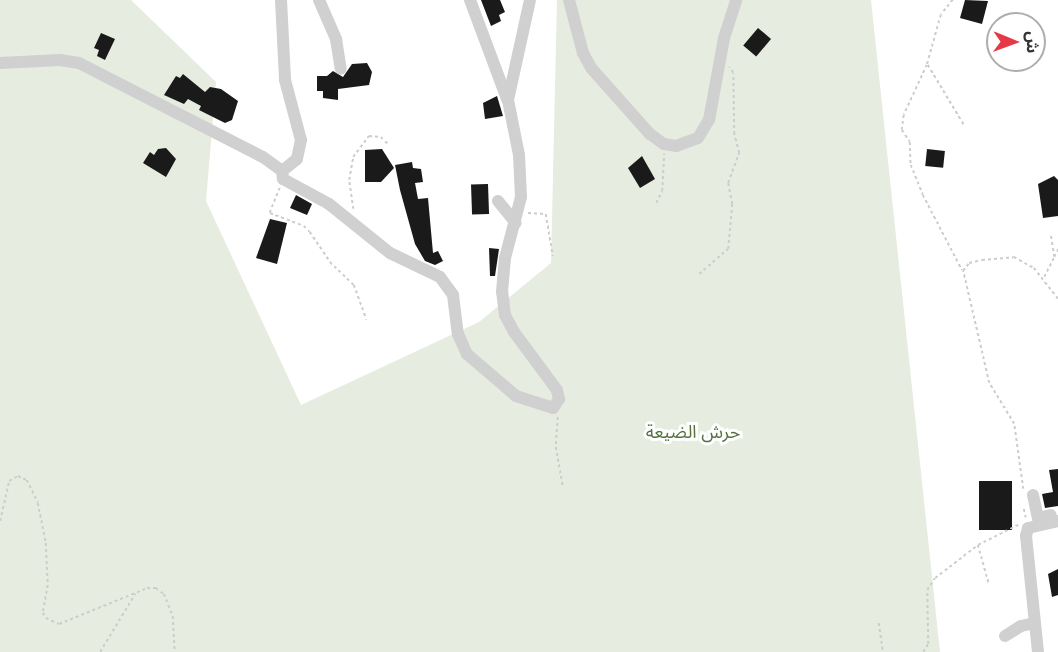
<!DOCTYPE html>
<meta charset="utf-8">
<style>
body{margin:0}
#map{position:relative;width:1058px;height:652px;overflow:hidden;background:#fff;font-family:"Varela Round","Noto Sans Arabic",sans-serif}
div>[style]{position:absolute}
.green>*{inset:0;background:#e6ecdf}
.building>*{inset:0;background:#1a1a1a;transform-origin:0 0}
.path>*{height:1.5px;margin-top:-0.75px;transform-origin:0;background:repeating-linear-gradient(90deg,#cdcdcd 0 3px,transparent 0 6px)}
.minor>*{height:12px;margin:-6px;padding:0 6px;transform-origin:6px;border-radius:6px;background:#d0d0d0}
span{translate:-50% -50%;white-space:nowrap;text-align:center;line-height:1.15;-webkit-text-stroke:6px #fff;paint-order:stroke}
.park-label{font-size:18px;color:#56703f}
.north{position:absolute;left:986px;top:12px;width:60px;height:60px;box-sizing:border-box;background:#fff;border:2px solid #adadad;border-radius:50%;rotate:91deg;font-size:16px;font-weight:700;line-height:24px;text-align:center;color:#333}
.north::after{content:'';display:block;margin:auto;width:21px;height:27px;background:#e63946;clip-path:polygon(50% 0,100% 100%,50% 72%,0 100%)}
</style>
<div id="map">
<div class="green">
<div style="clip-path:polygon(0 0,131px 0,216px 82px,206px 201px,301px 405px,479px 322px,551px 263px,557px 0,871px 0,940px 652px,0 652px)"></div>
</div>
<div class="building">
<div style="clip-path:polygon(481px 0,500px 0,505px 12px,499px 15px,501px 21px,491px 26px)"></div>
<div style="clip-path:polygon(965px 0,988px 1px,982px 24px,960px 18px)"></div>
<div style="left:758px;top:28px;width:17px;height:23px;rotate:40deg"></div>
<div style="clip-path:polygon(101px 33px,115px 39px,105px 60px,97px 56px,99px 50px,94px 48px)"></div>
<div style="clip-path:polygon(367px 63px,372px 72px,369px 85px,338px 89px,338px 100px,323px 98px,323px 91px,317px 91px,317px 76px,327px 76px,333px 71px,343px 77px,352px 64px)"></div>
<div style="clip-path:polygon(183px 74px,205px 92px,210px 87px,221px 89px,238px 101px,232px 120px,225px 123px,199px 110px,201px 106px,188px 99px,184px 104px,164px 95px,176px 76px,180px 78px)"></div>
<div style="clip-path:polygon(497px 96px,503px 116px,485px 119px,483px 103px)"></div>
<div style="clip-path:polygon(166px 148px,176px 159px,166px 177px,143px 163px,150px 152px,154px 155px,158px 149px)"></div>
<div style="clip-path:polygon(382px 149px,394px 168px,381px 182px,365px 182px,365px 150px)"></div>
<div style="left:927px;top:149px;width:18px;height:17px;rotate:6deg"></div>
<div style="clip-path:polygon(642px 156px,655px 179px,640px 188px,628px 168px)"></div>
<div style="clip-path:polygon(412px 162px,413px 168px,421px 169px,423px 182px,415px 183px,418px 199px,428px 198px,433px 253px,438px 251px,443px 261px,435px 265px,425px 261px,415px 244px,400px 190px,395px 165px)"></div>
<div style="clip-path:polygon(1054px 176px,1058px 180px,1058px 216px,1043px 218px,1038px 184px)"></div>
<div style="left:488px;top:184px;width:30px;height:17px;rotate:88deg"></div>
<div style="clip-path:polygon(296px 195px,312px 204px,307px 215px,290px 208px)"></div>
<div style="clip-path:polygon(270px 219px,287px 223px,277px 264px,256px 258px)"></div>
<div style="clip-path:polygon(489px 248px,499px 249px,495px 276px,490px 276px)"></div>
<div style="clip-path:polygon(1058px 469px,1058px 506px,1045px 508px,1042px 494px,1053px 492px,1049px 470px)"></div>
<div style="left:979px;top:481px;width:33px;height:49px"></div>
<div style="clip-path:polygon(1058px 569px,1058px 595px,1052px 597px,1048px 574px)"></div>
</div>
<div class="path">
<div style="left:953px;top:0;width:19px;rotate:129deg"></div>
<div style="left:941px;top:15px;width:52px;rotate:105.6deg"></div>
<div style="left:927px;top:65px;width:55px;rotate:114.7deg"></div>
<div style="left:904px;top:115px;width:15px;rotate:98deg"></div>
<div style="left:902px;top:130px;width:14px;rotate:56deg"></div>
<div style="left:910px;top:142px;width:23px;rotate:88deg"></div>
<div style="left:911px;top:165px;width:32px;rotate:68deg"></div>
<div style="left:923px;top:195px;width:85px;rotate:62.5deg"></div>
<div style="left:928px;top:65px;width:70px;rotate:59deg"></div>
<div style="left:280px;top:188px;width:27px;rotate:112deg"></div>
<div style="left:270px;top:213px;width:36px;rotate:21deg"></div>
<div style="left:304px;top:226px;width:8px;rotate:45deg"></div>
<div style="left:310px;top:232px;width:36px;rotate:56deg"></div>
<div style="left:330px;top:262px;width:33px;rotate:44deg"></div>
<div style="left:354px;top:285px;width:37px;rotate:70deg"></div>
<div style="left:656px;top:203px;width:13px;rotate:-63deg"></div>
<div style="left:662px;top:191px;width:37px;rotate:-87deg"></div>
<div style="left:353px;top:209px;width:29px;rotate:-98deg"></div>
<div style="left:349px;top:180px;width:23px;rotate:-80deg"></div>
<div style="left:353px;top:157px;width:26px;rotate:-53deg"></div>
<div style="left:369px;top:136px;width:12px;rotate:5deg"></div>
<div style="left:381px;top:137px;width:11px;rotate:45deg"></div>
<div style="left:528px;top:213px;width:18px;rotate:3deg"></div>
<div style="left:546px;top:214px;width:43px;rotate:80.5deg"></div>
<div style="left:1054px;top:257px;width:9px;rotate:-63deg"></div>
<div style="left:699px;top:274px;width:38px;rotate:-41deg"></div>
<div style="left:728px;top:249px;width:45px;rotate:-84.9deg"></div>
<div style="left:732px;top:204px;width:21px;rotate:-101deg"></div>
<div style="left:728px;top:183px;width:32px;rotate:-70deg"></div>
<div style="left:739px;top:153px;width:20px;rotate:-105deg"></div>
<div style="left:734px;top:134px;width:61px;rotate:-90.9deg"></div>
<div style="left:733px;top:73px;width:7px;rotate:-124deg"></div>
<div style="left:1044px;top:277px;width:22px;rotate:-63deg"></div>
<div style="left:1054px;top:257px;width:24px;rotate:-99deg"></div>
<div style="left:558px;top:417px;width:30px;rotate:94deg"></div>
<div style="left:556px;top:447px;width:39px;rotate:80deg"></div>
<div style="left:1023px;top:489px;width:66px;rotate:-97.9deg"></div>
<div style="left:1014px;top:424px;width:48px;rotate:-121.4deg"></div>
<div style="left:989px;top:383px;width:115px;rotate:-103.1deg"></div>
<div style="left:963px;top:271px;width:10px;rotate:-53deg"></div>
<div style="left:969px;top:263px;width:13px;rotate:-13deg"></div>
<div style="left:982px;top:260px;width:32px;rotate:-5deg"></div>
<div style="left:1014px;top:257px;width:23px;rotate:29deg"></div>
<div style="left:1034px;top:268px;width:39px;rotate:52deg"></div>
<div style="left:1024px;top:509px;width:9px;rotate:77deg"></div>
<div style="left:0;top:521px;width:41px;rotate:-77.3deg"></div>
<div style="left:9px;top:481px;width:10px;rotate:-29deg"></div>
<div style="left:18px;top:476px;width:10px;rotate:24deg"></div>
<div style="left:27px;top:480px;width:25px;rotate:64deg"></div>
<div style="left:38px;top:503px;width:41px;rotate:78.7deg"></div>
<div style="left:46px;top:543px;width:42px;rotate:87.3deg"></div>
<div style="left:48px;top:585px;width:28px;rotate:100deg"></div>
<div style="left:43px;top:613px;width:6px;rotate:59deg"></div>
<div style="left:46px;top:618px;width:14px;rotate:25deg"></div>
<div style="left:59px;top:624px;width:95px;rotate:-22.2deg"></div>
<div style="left:147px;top:588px;width:9px"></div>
<div style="left:156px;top:588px;width:10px;rotate:37deg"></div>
<div style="left:164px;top:594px;width:24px;rotate:68deg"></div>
<div style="left:173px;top:616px;width:36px;rotate:87deg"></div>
<div style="left:978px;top:545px;width:41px;rotate:74.2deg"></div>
<div style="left:879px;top:623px;width:29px;rotate:82deg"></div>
<div style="left:100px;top:652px;width:68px;rotate:-58.9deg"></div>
<div style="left:923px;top:652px;width:9px;rotate:-58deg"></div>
<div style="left:928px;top:644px;width:54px;rotate:-91.1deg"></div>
<div style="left:927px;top:590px;width:14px;rotate:-56deg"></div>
<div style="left:935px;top:578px;width:54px;rotate:-37.5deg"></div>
<div style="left:978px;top:545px;width:45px;rotate:-26.6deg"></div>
</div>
<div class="minor">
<div style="left:281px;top:0;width:80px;rotate:87.1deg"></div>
<div style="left:285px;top:80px;width:62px;rotate:75.1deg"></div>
<div style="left:301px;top:140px;width:19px;rotate:102deg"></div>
<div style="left:297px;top:159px;width:19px;rotate:141deg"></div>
<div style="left:319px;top:0;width:43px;rotate:66.4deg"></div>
<div style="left:336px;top:39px;width:30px;rotate:81deg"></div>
<div style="left:470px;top:0;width:106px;rotate:69.5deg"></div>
<div style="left:569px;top:0;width:55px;rotate:75.2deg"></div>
<div style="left:583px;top:53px;width:18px;rotate:61deg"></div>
<div style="left:592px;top:69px;width:87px;rotate:48.3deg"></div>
<div style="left:650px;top:134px;width:17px;rotate:36deg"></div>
<div style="left:664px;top:144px;width:12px;rotate:9deg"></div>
<div style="left:676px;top:146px;width:23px;rotate:-20deg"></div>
<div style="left:698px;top:138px;width:21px;rotate:-59deg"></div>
<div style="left:709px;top:120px;width:83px;rotate:-79.6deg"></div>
<div style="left:724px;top:38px;width:40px;rotate:-72deg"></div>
<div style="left:0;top:63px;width:60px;rotate:-2.9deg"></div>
<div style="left:60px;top:60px;width:19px;rotate:9deg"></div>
<div style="left:79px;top:63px;width:207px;rotate:27.1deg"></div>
<div style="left:263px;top:157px;width:24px;rotate:36deg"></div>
<div style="left:282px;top:171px;width:8px;rotate:83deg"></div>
<div style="left:283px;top:179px;width:52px;rotate:28.5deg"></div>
<div style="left:329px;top:204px;width:78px;rotate:38.8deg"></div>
<div style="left:390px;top:253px;width:55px;rotate:25.6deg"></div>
<div style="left:440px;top:277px;width:22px;rotate:54deg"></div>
<div style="left:453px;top:295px;width:39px;rotate:83deg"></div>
<div style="left:458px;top:334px;width:22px;rotate:66deg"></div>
<div style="left:467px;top:354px;width:65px;rotate:40.6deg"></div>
<div style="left:516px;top:396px;width:39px;rotate:18deg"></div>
<div style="left:553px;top:408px;width:11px;rotate:-56deg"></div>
<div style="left:559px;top:399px;width:9px;rotate:-103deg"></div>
<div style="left:557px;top:390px;width:72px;rotate:-126.6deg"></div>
<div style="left:514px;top:332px;width:19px;rotate:-118deg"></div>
<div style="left:505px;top:315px;width:23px;rotate:-97deg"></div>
<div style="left:502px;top:292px;width:34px;rotate:-85deg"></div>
<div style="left:505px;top:258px;width:63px;rotate:-75.3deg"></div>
<div style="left:521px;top:197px;width:42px;rotate:-92.7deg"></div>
<div style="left:519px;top:155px;width:56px;rotate:-101.3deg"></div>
<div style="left:508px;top:100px;width:102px;rotate:-77.6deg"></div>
<div style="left:498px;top:201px;width:28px;rotate:51deg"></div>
<div style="left:1033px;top:495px;width:24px;rotate:78deg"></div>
<div style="left:1038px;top:518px;width:13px;rotate:-13deg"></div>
<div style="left:1005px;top:636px;width:19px;rotate:-32deg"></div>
<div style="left:1021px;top:626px;width:14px;rotate:-12deg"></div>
<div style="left:1038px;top:652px;width:117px;rotate:-95.9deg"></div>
<div style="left:1026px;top:536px;width:8px;rotate:-76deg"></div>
<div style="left:1028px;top:528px;width:31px;rotate:-13deg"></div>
</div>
<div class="park-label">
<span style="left:693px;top:432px">حرش الضيعة</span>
</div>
<div class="north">ش</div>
</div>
